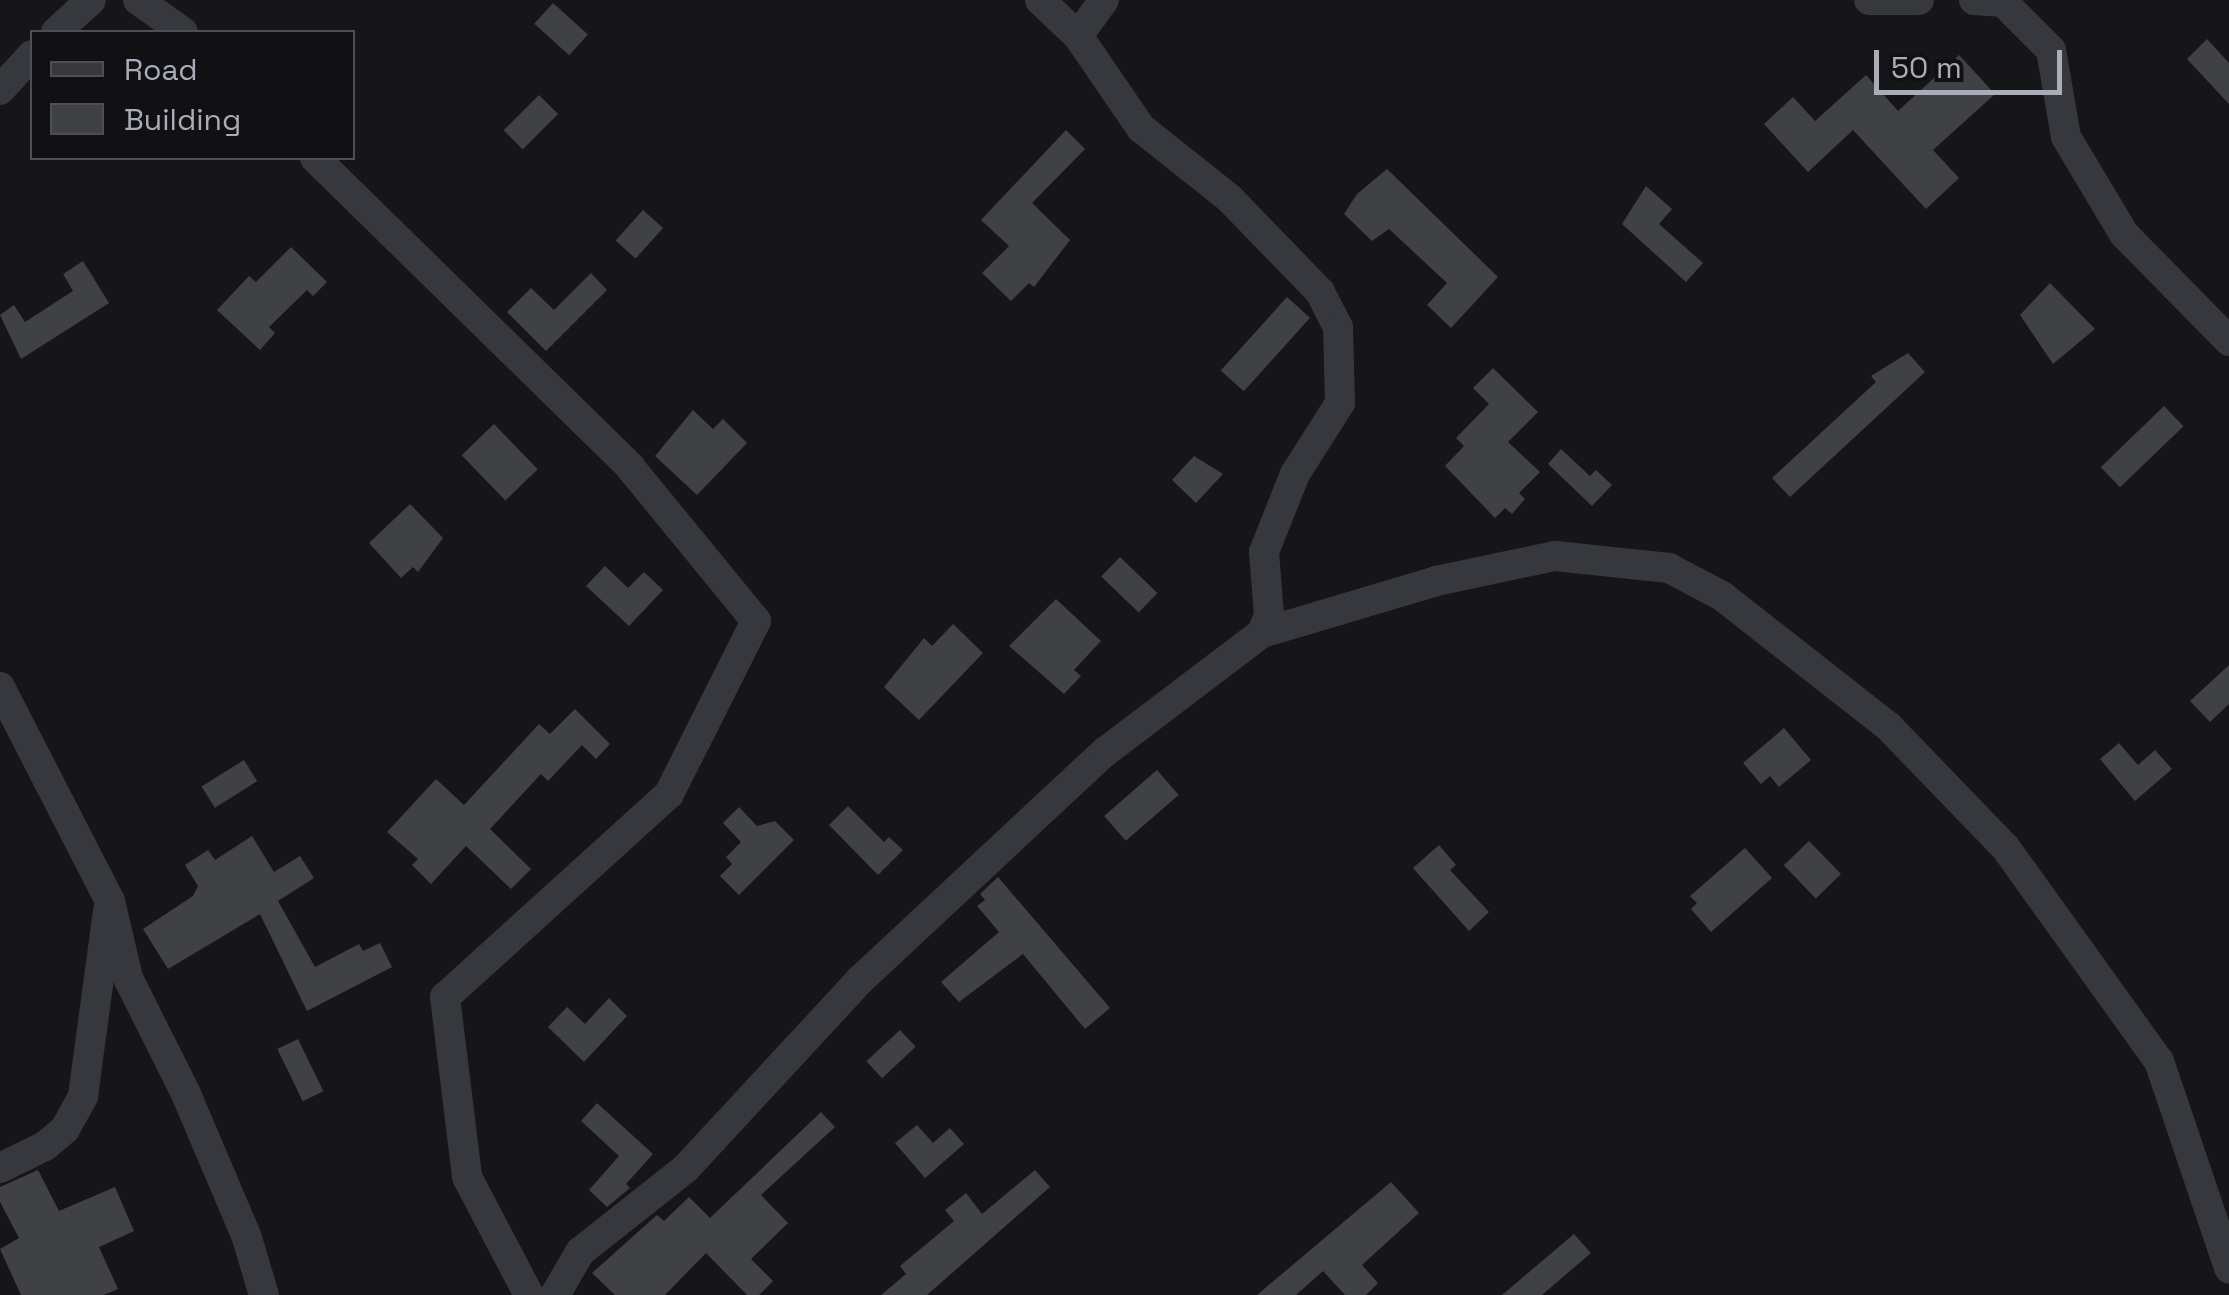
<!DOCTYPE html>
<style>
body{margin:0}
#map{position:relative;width:2229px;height:1295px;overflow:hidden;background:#161618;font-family:"Space Grotesk",sans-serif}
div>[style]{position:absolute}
.building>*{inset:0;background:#404145;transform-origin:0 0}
.minor>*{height:30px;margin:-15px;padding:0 15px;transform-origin:15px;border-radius:15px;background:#37383d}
span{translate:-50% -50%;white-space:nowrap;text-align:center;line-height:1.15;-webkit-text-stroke:8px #111113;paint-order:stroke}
.legend{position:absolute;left:30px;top:30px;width:325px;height:130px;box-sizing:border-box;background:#111113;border:2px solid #4d4f55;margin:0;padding:12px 18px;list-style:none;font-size:30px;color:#a8adb8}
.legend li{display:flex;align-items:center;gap:20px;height:50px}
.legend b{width:50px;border:2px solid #4d4f55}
.scale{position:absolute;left:1874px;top:50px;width:188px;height:45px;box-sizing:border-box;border:5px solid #a8adb8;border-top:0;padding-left:12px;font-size:30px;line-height:35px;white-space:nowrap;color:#a8adb8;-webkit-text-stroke:8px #111113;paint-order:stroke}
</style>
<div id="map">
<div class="building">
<div style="left:553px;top:3px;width:47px;height:28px;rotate:42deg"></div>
<div style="clip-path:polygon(2207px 39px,2229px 63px,2229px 104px,2187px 59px)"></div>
<div style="clip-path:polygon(1959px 55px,1995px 94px,1933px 150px,1959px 178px,1926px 209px,1853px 130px,1808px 172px,1764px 124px,1793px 97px,1815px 121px,1866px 75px,1898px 111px)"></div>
<div style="left:539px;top:95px;width:27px;height:50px;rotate:45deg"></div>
<div style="clip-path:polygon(1066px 130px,1085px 149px,1032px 203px,1070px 240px,1034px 287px,1029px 283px,1011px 301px,982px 273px,1009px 246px,981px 220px)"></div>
<div style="clip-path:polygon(1387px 169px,1498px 277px,1451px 328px,1427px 305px,1447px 283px,1389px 229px,1372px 241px,1344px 214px,1357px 194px)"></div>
<div style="clip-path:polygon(1646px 186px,1672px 209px,1659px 224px,1703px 263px,1686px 282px,1622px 224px)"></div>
<div style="left:643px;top:210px;width:27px;height:41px;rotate:42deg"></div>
<div style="clip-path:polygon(291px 247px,327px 282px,313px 296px,307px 290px,269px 327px,275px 333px,260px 350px,217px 310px,249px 276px,256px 282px)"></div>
<div style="clip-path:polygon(83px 261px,109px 303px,21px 359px,0 315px,14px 305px,25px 322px,73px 291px,63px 274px)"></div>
<div style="clip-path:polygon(591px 273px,607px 290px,546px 351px,507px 312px,531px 288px,554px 310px)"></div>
<div style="clip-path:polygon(2050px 283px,2095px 329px,2053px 364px,2020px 315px)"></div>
<div style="left:1287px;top:297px;width:31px;height:99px;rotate:42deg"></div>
<div style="clip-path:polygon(1908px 353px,1925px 372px,1790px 497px,1772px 478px,1876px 382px,1871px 376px)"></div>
<div style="clip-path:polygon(1493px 368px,1538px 412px,1508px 442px,1540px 472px,1519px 493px,1525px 499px,1512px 514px,1505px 508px,1495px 518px,1445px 466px,1464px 446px,1456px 438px,1489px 404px,1473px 388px)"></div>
<div style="left:2164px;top:406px;width:28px;height:88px;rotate:46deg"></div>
<div style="clip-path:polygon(693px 410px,713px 429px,723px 419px,747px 443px,697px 495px,655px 456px)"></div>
<div style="left:494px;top:424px;width:63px;height:45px;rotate:46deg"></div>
<div style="clip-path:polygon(1561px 449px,1590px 476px,1596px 470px,1612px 485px,1592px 506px,1548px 464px)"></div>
<div style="clip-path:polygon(1194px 456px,1223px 474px,1196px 503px,1172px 480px)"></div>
<div style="clip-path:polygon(410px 504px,443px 538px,418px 572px,413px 567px,401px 578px,369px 543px)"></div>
<div style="left:1120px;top:557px;width:52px;height:27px;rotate:44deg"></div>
<div style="clip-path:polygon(605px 566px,628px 588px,644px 572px,663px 590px,629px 626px,586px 586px)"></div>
<div style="clip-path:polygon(1056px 599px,1101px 641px,1074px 670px,1081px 676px,1064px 694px,1009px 646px)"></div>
<div style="clip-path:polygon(953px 624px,983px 653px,919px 720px,884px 687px,924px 638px,932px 646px)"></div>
<div style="clip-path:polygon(2229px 665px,2229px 704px,2210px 722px,2190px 701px)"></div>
<div style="clip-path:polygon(575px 709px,610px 744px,596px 759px,582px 745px,548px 781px,541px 774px,490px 829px,531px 869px,511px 889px,466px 846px,431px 884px,412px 865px,418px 859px,387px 832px,436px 779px,464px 805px,539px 724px,550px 734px)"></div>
<div style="clip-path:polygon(1784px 728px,1811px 760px,1779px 787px,1770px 776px,1761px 784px,1743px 763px)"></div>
<div style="clip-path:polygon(2119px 743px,2138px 765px,2155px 750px,2172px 769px,2135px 801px,2100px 759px)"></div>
<div style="left:244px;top:760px;width:25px;height:50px;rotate:58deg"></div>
<div style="left:1157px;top:770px;width:33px;height:70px;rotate:49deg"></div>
<div style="clip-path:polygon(848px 806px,884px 842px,889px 837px,903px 850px,878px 875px,829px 825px)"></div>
<div style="clip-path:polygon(739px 807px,757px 826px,775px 821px,794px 840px,739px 895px,720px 876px,732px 864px,726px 857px,741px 842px,723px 823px)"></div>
<div style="clip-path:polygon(252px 836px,274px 872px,300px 856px,314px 878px,278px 901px,315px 967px,359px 944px,363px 951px,380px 943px,392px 967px,307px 1011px,260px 914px,168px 969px,143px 929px,193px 896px,198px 886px,185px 865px,208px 850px,215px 860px)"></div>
<div style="left:1809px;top:841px;width:46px;height:35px;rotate:46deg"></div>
<div style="clip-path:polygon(1439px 845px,1456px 865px,1450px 870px,1489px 912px,1469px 931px,1413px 868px)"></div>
<div style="clip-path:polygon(1745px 848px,1772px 878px,1711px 932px,1691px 909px,1697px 903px,1690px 896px)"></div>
<div style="clip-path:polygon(998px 877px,1110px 1008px,1085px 1029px,1023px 954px,959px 1002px,941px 982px,999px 932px,977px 906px,985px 900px,980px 894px)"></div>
<div style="clip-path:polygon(609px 998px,627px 1016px,584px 1062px,548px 1027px,567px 1007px,585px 1024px)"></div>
<div style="left:900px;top:1030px;width:23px;height:46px;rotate:47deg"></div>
<div style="left:298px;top:1039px;width:58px;height:23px;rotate:64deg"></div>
<div style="clip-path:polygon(597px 1103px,653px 1154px,626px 1184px,630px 1188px,607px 1207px,589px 1190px,619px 1156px,581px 1121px)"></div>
<div style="clip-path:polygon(821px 1112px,835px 1127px,761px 1195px,788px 1223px,751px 1259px,773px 1281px,759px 1295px,747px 1295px,706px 1253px,665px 1295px,615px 1295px,592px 1273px,657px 1215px,664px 1221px,689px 1197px,710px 1218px)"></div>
<div style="clip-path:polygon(917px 1125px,933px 1143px,950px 1128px,964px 1144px,925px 1178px,895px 1143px)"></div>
<div style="clip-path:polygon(38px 1170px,59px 1211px,115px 1187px,134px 1231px,99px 1247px,118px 1289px,104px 1295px,21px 1295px,0 1249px,19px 1238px,0 1202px,0 1187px)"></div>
<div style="clip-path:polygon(1035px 1170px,1050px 1187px,927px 1295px,881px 1295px,906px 1274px,900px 1266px,954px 1221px,945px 1210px,966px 1193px,982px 1214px)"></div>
<div style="clip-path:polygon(1391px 1182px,1419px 1213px,1362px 1265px,1378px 1283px,1366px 1295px,1345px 1295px,1323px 1271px,1296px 1295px,1257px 1295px)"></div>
<div style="clip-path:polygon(1574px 1234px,1591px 1253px,1542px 1295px,1502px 1295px)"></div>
</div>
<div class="minor">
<div style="left:138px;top:0;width:55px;rotate:35.4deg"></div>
<div style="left:1040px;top:0;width:52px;rotate:43.5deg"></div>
<div style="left:1078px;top:36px;width:112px;rotate:55.6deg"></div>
<div style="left:1141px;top:128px;width:112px;rotate:38.5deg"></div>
<div style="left:1229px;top:198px;width:131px;rotate:45.9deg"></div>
<div style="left:1320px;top:292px;width:39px;rotate:63deg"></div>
<div style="left:1338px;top:327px;width:76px;rotate:88.5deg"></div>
<div style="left:1340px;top:403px;width:84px;rotate:122.4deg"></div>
<div style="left:1295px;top:474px;width:84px;rotate:111.7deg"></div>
<div style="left:1264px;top:552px;width:63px;rotate:85.5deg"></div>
<div style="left:1269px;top:615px;width:19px;rotate:111deg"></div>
<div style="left:1869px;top:0;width:50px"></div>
<div style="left:1974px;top:0;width:29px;rotate:4deg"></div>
<div style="left:2003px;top:2px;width:68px;rotate:45deg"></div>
<div style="left:2051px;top:50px;width:88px;rotate:80.2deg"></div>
<div style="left:2066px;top:137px;width:113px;rotate:59.1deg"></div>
<div style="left:2124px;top:234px;width:150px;rotate:45.5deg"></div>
<div style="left:56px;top:32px;width:47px;rotate:-42.4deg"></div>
<div style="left:1078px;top:36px;width:44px;rotate:-54.2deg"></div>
<div style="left:0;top:90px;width:47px;rotate:-47.6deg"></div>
<div style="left:315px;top:158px;width:441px;rotate:44.4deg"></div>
<div style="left:630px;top:467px;width:199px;rotate:50.7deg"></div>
<div style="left:756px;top:621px;width:194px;rotate:116.7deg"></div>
<div style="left:669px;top:794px;width:302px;rotate:137.8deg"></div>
<div style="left:445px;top:997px;width:181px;rotate:83deg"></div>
<div style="left:467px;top:1177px;width:133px;rotate:62.3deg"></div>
<div style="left:0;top:687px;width:241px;rotate:62.8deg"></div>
<div style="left:110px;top:901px;width:79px;rotate:76.8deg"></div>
<div style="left:128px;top:978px;width:130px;rotate:63.4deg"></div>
<div style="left:186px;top:1094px;width:156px;rotate:67deg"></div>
<div style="left:247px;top:1238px;width:59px;rotate:73.4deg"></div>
<div style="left:0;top:1168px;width:50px;rotate:-26.1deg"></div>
<div style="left:45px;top:1146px;width:26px;rotate:-40deg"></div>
<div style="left:65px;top:1129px;width:38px;rotate:-61deg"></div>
<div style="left:83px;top:1096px;width:188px;rotate:-82.3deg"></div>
<div style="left:555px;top:1295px;width:50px;rotate:-59.8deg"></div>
<div style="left:580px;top:1252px;width:135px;rotate:-38.4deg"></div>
<div style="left:686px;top:1168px;width:255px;rotate:-47.2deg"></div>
<div style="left:859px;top:981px;width:336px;rotate:-43deg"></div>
<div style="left:1105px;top:752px;width:197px;rotate:-37.2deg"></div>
<div style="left:1262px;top:633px;width:182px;rotate:-16.6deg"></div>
<div style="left:1436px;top:581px;width:122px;rotate:-11.9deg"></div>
<div style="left:1555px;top:556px;width:115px;rotate:6deg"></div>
<div style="left:1669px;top:568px;width:60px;rotate:27.8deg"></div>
<div style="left:1722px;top:596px;width:211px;rotate:38.1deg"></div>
<div style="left:1888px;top:726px;width:168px;rotate:46deg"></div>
<div style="left:2005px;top:847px;width:264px;rotate:54.3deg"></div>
<div style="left:2159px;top:1061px;width:219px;rotate:71.3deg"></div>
</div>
<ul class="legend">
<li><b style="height:12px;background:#37383d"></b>Road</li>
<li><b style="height:28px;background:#404145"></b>Building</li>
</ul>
<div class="scale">50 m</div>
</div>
